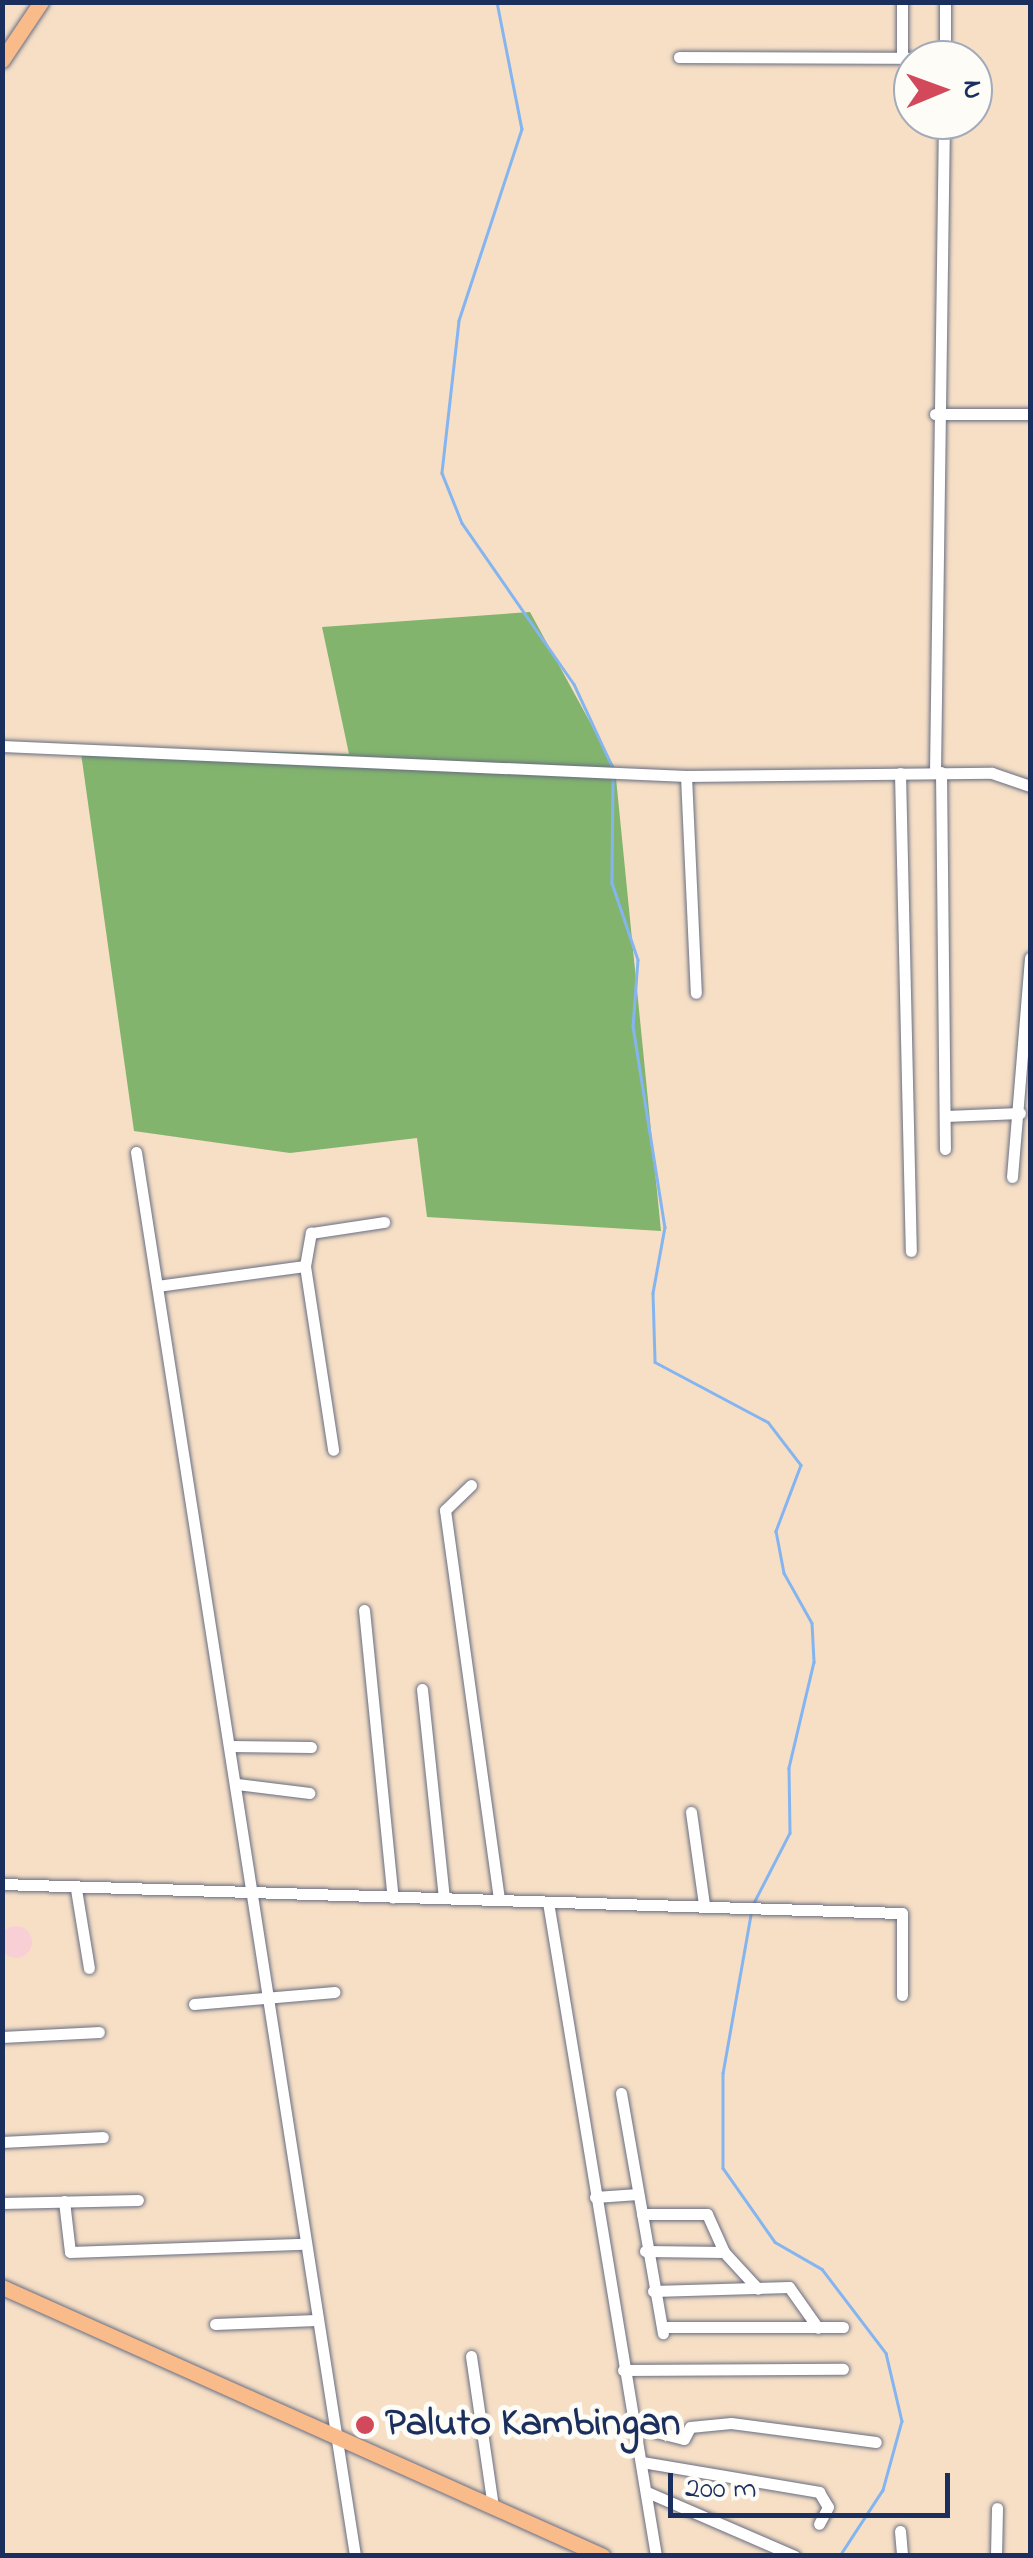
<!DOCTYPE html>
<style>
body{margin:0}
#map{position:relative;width:1033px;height:2558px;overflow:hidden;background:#f6dfc5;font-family:"Indie Flower",sans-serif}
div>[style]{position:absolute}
.built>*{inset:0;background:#f7cfd5}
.round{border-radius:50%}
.forest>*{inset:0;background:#83b46e}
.stream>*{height:2.5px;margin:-1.25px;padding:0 1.25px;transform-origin:1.25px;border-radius:1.25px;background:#85b5f0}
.roads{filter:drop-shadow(0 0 2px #686d82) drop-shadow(0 0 2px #686d82)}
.minor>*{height:11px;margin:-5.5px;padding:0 5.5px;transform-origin:5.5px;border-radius:5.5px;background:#fff}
.major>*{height:15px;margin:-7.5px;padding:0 7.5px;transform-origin:7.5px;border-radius:7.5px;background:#fabb8b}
.dots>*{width:28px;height:28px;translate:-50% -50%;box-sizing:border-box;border:5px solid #fdfcf7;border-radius:50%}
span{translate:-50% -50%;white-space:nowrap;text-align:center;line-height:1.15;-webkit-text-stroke:10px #fdfcf7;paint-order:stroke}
.poi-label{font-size:40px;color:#1b2f5e;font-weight:700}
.left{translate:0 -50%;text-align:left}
.frame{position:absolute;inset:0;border:5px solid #1b2f5e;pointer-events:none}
.north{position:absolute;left:893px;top:40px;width:100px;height:100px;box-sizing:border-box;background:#fdfcf7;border:2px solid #a3aaba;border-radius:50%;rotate:89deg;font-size:28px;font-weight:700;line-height:40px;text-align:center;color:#1b2f5e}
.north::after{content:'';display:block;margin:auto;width:35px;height:45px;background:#d1495b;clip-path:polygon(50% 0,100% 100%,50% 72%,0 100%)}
.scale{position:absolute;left:668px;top:2473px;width:282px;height:45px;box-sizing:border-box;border:5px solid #1b2f5e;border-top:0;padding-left:12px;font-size:30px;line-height:35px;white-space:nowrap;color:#1b2f5e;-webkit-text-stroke:8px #fdfcf7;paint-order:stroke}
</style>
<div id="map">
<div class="built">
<div class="round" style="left:0;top:1926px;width:32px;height:32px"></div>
</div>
<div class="forest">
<div style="clip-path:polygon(530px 612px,615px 768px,661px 1231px,427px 1217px,417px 1138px,290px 1153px,134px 1131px,80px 746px,349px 754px,322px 627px)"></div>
</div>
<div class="stream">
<div style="left:497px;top:2px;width:129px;rotate:78.9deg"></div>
<div style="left:522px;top:129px;width:202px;rotate:108.2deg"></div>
<div style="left:459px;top:321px;width:153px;rotate:96.4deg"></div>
<div style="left:442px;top:473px;width:54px;rotate:68.2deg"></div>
<div style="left:462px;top:523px;width:196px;rotate:55.2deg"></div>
<div style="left:574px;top:684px;width:90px;rotate:65.1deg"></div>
<div style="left:613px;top:780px;width:103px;rotate:90.6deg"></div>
<div style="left:612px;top:883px;width:81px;rotate:71.3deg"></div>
<div style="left:638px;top:960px;width:66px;rotate:94.3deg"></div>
<div style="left:633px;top:1026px;width:204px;rotate:81deg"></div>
<div style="left:665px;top:1227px;width:67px;rotate:100.3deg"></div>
<div style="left:653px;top:1293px;width:69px;rotate:88.3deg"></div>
<div style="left:655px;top:1362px;width:128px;rotate:28deg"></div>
<div style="left:768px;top:1422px;width:54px;rotate:52.5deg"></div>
<div style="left:801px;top:1465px;width:71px;rotate:110.7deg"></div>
<div style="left:776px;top:1531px;width:43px;rotate:79.2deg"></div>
<div style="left:784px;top:1573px;width:57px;rotate:60.8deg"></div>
<div style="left:812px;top:1623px;width:39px;rotate:87deg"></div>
<div style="left:814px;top:1662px;width:109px;rotate:103.3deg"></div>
<div style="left:789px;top:1768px;width:65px;rotate:89.1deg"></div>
<div style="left:790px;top:1833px;width:79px;rotate:117.2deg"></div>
<div style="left:751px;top:1915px;width:160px;rotate:100deg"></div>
<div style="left:723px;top:2073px;width:95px;rotate:90deg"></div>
<div style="left:723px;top:2168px;width:90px;rotate:54.9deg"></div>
<div style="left:775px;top:2242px;width:54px;rotate:29.9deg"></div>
<div style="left:822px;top:2269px;width:106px;rotate:52.7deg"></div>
<div style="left:886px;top:2353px;width:70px;rotate:76.8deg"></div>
<div style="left:902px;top:2421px;width:72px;rotate:105.4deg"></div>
<div style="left:883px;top:2490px;width:79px;rotate:123.1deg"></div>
</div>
<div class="roads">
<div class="minor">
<div style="left:902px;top:2px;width:56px;rotate:90deg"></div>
<div style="left:679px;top:57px;width:266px;rotate:0.2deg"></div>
<div style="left:945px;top:60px;width:58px;rotate:-90deg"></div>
<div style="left:935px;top:414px;width:95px"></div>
<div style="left:2px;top:746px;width:685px;rotate:2.51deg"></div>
<div style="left:686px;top:776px;width:306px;rotate:-0.6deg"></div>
<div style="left:992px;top:773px;width:40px;rotate:18.9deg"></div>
<div style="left:935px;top:772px;width:652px;rotate:-89.21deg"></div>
<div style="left:941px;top:772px;width:377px;rotate:89.4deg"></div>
<div style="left:900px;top:773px;width:478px;rotate:88.7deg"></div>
<div style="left:686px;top:776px;width:217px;rotate:87.4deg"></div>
<div style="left:945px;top:1116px;width:75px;rotate:-2.3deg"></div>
<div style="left:136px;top:1152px;width:1421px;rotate:81.13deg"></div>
<div style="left:1012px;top:1177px;width:220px;rotate:-85.3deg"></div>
<div style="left:305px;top:1266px;width:34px;rotate:-80deg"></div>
<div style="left:311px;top:1233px;width:74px;rotate:-8.6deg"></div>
<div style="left:157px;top:1286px;width:149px;rotate:-7.7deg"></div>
<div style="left:305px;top:1266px;width:186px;rotate:81.3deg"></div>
<div style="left:471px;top:1485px;width:36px;rotate:136deg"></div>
<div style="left:445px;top:1510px;width:393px;rotate:82.1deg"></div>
<div style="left:364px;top:1610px;width:289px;rotate:84.3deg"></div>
<div style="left:422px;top:1689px;width:210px;rotate:84deg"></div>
<div style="left:230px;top:1746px;width:81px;rotate:0.7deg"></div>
<div style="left:237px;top:1784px;width:73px;rotate:7.1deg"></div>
<div style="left:691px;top:1812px;width:94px;rotate:82deg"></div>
<div style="left:2px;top:1884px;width:900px;rotate:1.85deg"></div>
<div style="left:902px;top:1913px;width:82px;rotate:90deg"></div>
<div style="left:76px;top:1889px;width:80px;rotate:80.7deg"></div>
<div style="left:548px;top:1902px;width:663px;rotate:80.62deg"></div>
<div style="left:194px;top:2004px;width:141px;rotate:-4.9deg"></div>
<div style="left:2px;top:2037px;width:97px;rotate:-3deg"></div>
<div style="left:621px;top:2093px;width:244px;rotate:80.1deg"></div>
<div style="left:2px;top:2142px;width:101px;rotate:-2.8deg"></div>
<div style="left:595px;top:2197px;width:43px;rotate:-4deg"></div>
<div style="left:64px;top:2201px;width:51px;rotate:83.3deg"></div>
<div style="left:70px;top:2252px;width:234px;rotate:-2deg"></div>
<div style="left:2px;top:2203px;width:136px;rotate:-1.3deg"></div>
<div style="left:642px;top:2214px;width:65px"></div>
<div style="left:707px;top:2214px;width:42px;rotate:65.9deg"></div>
<div style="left:724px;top:2252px;width:50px;rotate:47.4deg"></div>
<div style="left:645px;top:2251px;width:79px;rotate:0.7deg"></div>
<div style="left:653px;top:2291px;width:136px;rotate:-1.7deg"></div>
<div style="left:789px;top:2287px;width:50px;rotate:54.7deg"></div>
<div style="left:215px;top:2324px;width:101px;rotate:-2.3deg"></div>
<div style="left:663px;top:2327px;width:180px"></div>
<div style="left:471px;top:2356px;width:153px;rotate:81.7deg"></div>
<div style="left:623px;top:2370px;width:220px;rotate:-0.3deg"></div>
<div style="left:636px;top:2427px;width:49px;rotate:14deg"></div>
<div style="left:684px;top:2439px;width:13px;rotate:-63deg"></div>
<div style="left:690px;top:2427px;width:41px;rotate:-5.6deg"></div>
<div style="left:731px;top:2423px;width:146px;rotate:7.5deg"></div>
<div style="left:642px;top:2462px;width:180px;rotate:9.6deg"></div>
<div style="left:819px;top:2492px;width:17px;rotate:59deg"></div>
<div style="left:828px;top:2507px;width:19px;rotate:118deg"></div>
<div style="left:647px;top:2492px;width:161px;rotate:23.4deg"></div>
<div style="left:900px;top:2531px;width:25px;rotate:85deg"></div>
<div style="left:996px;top:2556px;width:48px;rotate:-88.8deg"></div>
</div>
<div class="major">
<div style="left:2px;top:60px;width:70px;rotate:-56.1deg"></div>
<div style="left:2px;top:2287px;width:658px;rotate:24.11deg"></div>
</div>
</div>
<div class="dots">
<div style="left:365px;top:2425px;background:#d1495b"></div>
</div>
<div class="poi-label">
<span class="left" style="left:385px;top:2425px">Paluto Kambingan</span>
</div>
<div class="frame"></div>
<div class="north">N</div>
<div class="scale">200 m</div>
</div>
